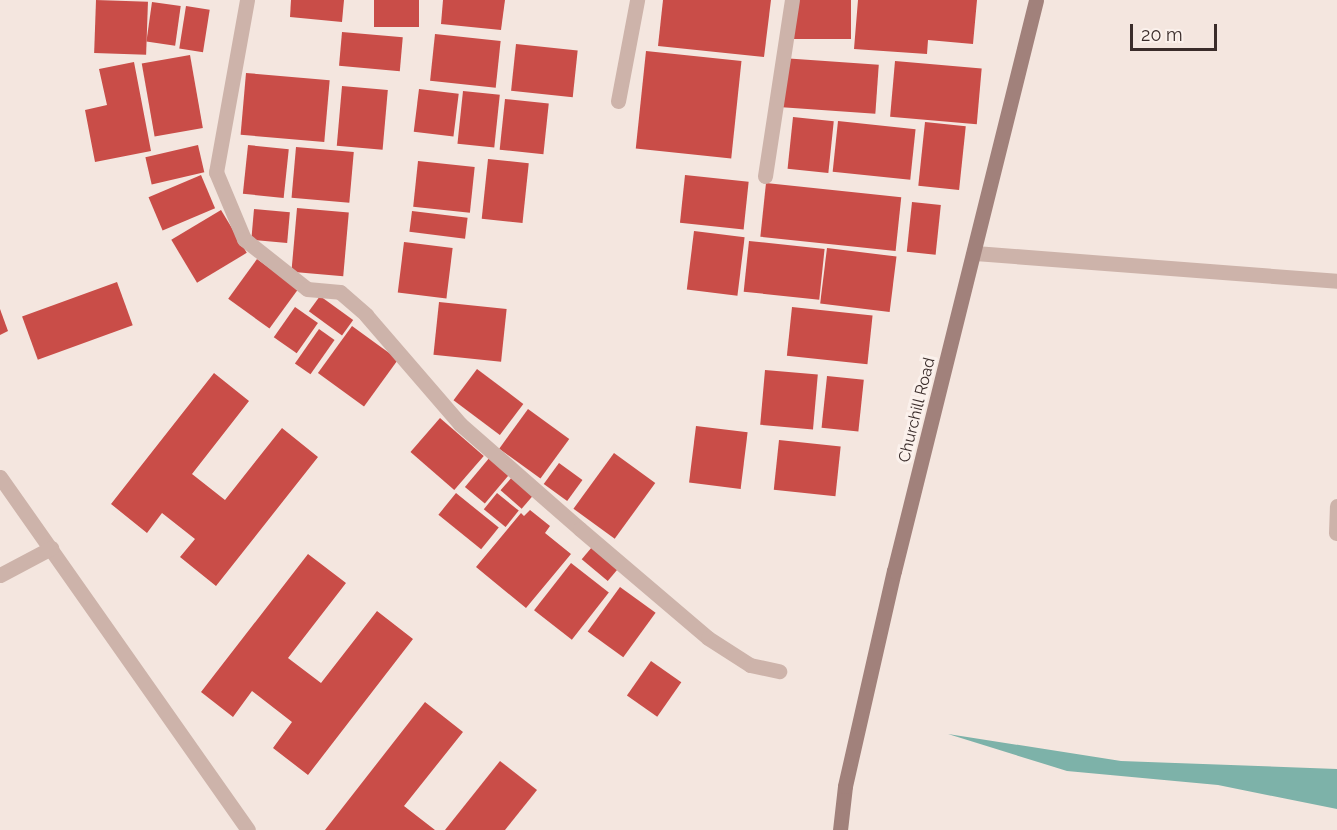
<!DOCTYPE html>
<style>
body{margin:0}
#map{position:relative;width:1337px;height:830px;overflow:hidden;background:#f4e6df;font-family:Raleway,sans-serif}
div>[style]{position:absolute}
.water>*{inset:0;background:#7db2a9}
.building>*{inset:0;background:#c94d48;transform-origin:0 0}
.lane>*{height:15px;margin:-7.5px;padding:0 7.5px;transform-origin:7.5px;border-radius:7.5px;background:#cdb3aa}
.street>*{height:15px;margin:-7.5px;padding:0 7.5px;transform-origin:7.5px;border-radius:7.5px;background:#cdb3aa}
.secondary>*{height:15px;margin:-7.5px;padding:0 7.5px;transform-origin:7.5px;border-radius:7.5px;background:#a1817b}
span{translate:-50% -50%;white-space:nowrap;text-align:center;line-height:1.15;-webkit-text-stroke:6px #fbf1ec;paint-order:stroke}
.street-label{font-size:16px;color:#3a2c2a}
.scale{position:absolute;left:1130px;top:24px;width:87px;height:27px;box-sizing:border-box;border:3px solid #3a2c2a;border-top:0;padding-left:8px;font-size:18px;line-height:21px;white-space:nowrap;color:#3a2c2a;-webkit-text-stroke:4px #fbf1ec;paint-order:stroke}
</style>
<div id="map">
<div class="water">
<div style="clip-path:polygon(948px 734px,1121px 761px,1337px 769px,1337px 809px,1218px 785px,1067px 771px)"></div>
</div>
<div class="building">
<div style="left:96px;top:0;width:52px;height:53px;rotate:2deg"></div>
<div style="clip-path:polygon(291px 0,344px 0,342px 22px,290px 17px)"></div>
<div style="left:374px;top:0;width:45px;height:27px"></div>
<div style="clip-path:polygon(443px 0,505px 0,501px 30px,441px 24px)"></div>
<div style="clip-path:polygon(663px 0,771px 0,764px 57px,658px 46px)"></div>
<div style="left:793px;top:0;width:58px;height:39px"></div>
<div style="clip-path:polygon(858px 0,977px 0,973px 44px,928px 40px,927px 54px,854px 49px)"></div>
<div style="left:152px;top:2px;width:29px;height:40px;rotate:8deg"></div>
<div style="left:186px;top:6px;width:24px;height:43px;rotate:9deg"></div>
<div style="left:342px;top:32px;width:61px;height:34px;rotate:5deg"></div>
<div style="left:435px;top:34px;width:66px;height:47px;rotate:6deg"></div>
<div style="left:516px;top:44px;width:62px;height:47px;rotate:6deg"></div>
<div style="left:646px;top:51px;width:96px;height:98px;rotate:6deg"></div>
<div style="left:190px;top:55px;width:74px;height:49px;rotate:80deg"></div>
<div style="left:782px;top:58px;width:97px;height:49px;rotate:4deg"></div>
<div style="left:895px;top:61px;width:87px;height:56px;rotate:5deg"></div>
<div style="clip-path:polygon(134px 62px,151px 151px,95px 162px,85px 110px,107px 105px,99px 69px)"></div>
<div style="left:246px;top:73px;width:84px;height:62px;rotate:5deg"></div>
<div style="left:342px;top:86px;width:46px;height:60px;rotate:5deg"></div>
<div style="left:419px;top:89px;width:40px;height:43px;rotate:7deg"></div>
<div style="left:463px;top:91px;width:37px;height:53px;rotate:6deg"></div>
<div style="left:505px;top:99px;width:44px;height:51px;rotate:6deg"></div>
<div style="left:793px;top:117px;width:41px;height:52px;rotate:6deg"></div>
<div style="left:838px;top:121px;width:78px;height:51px;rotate:6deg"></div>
<div style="left:925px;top:122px;width:41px;height:64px;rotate:6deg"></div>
<div style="left:198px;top:145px;width:28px;height:54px;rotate:77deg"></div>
<div style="left:248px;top:145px;width:41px;height:49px;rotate:6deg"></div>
<div style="left:296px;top:147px;width:58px;height:51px;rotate:5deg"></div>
<div style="left:488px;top:159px;width:41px;height:60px;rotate:6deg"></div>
<div style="left:418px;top:161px;width:57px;height:46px;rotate:6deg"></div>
<div style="left:201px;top:175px;width:36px;height:57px;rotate:67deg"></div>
<div style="left:685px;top:175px;width:64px;height:48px;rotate:6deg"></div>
<div style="left:766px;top:183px;width:136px;height:54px;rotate:6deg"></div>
<div style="left:912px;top:202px;width:29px;height:50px;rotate:6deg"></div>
<div style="left:297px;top:208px;width:52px;height:64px;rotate:5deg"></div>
<div style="left:254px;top:209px;width:36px;height:31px;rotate:5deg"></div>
<div style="left:221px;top:210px;width:50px;height:58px;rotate:59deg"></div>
<div style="left:412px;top:211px;width:56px;height:21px;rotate:7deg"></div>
<div style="left:694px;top:231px;width:51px;height:59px;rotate:7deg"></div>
<div style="left:749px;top:241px;width:76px;height:51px;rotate:6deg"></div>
<div style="left:404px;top:242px;width:49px;height:51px;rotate:7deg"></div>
<div style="left:827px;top:248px;width:70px;height:56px;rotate:7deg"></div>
<div style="left:257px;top:259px;width:51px;height:49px;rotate:36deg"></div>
<div style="left:117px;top:282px;width:46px;height:101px;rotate:70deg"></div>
<div style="left:320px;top:296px;width:41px;height:19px;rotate:36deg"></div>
<div style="left:439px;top:302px;width:68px;height:53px;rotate:6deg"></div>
<div style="left:295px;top:307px;width:28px;height:37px;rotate:35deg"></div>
<div style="left:792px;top:307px;width:81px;height:49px;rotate:6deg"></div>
<div style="clip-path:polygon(0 309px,8px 331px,0 335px)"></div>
<div style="left:352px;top:326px;width:57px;height:58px;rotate:36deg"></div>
<div style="left:319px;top:329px;width:19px;height:42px;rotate:35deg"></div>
<div style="left:477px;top:369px;width:58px;height:39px;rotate:37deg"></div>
<div style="left:765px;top:370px;width:53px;height:55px;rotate:5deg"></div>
<div style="clip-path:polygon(214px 373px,249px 401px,192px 474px,225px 500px,282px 428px,318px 457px,216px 586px,180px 557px,195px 539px,162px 513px,147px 533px,111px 504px)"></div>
<div style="left:827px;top:376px;width:37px;height:52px;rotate:6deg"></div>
<div style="left:528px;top:409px;width:51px;height:49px;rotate:36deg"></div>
<div style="left:440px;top:418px;width:58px;height:45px;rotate:41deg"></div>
<div style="left:696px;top:426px;width:52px;height:57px;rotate:7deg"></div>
<div style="left:779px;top:440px;width:62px;height:50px;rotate:6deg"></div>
<div style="left:614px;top:453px;width:51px;height:69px;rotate:36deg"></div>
<div style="left:490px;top:457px;width:26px;height:39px;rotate:40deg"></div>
<div style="left:559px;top:463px;width:29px;height:26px;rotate:36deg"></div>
<div style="left:513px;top:476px;width:28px;height:19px;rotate:41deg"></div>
<div style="left:456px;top:493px;width:55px;height:28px;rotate:39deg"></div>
<div style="left:497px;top:493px;width:28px;height:21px;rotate:39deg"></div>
<div style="clip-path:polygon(530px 510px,550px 526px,545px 533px,571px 554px,526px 608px,476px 567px,521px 513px,524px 516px)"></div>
<div style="left:592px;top:547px;width:34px;height:16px;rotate:40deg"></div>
<div style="clip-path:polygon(308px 554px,346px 583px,288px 658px,321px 683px,377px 611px,413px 639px,308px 775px,273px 748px,292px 722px,252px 691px,233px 717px,201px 692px)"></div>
<div style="left:571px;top:563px;width:48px;height:60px;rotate:38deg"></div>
<div style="left:620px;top:587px;width:44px;height:55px;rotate:36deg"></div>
<div style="left:651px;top:661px;width:37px;height:42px;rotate:35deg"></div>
<div style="clip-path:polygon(425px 702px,463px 732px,404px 806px,435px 830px,325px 830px)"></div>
<div style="clip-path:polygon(500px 761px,537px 790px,505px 830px,445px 830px)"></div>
</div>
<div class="lane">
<div style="left:1336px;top:533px;width:27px;rotate:-88deg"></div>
</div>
<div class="street">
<div style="left:247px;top:0;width:175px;rotate:100.2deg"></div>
<div style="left:216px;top:172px;width:73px;rotate:67.3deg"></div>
<div style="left:244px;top:239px;width:80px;rotate:38.4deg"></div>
<div style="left:307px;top:289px;width:33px;rotate:5deg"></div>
<div style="left:340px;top:292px;width:35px;rotate:41deg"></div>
<div style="left:366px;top:315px;width:144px;rotate:49.2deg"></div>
<div style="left:460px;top:424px;width:159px;rotate:41.2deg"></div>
<div style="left:580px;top:529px;width:168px;rotate:40.4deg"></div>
<div style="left:708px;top:638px;width:50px;rotate:32.7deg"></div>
<div style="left:750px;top:665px;width:30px;rotate:12deg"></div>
<div style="left:618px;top:101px;width:103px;rotate:-79.3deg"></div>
<div style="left:765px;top:176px;width:178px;rotate:-81.3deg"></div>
<div style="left:975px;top:253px;width:363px;rotate:4.4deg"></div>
<div style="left:0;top:477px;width:431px;rotate:54.9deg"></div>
<div style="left:0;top:575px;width:58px;rotate:-27.9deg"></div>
</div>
<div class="secondary">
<div style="left:840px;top:830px;width:44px;rotate:-83.5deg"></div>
<div style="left:845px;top:786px;width:221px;rotate:-77.2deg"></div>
<div style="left:894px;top:571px;width:588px;rotate:-76.03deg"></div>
</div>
<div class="street-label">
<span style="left:917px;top:410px;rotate:-76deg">Churchill Road</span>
</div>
<div class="scale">20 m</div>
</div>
